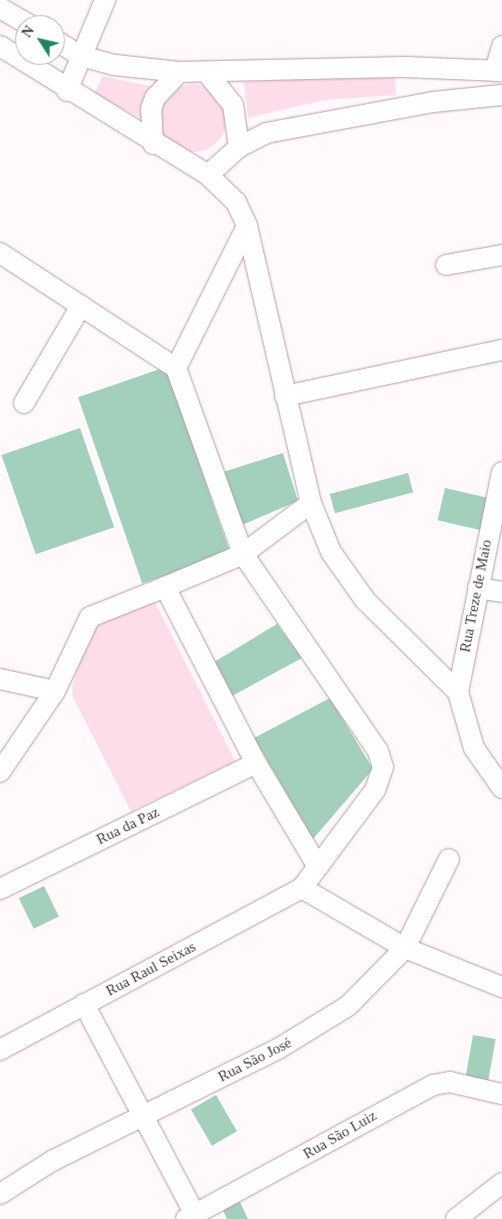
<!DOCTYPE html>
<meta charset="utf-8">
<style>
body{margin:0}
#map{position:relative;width:502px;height:1219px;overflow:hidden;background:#fff9fb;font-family:Georgia,serif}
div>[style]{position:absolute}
.green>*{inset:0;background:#fcdde9}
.round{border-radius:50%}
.building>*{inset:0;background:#a2d0ba;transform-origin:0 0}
.roads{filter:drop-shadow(0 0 1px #b69ca6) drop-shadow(0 0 1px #b69ca6)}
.minor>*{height:20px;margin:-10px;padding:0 10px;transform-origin:10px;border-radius:10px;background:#fff}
span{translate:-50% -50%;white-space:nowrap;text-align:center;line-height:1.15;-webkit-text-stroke:4px #fff;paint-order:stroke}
.street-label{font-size:15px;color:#43393d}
.north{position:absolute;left:15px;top:15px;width:50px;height:50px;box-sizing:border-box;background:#fff;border:1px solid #b4b0b1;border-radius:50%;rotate:305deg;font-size:14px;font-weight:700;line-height:20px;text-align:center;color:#43393d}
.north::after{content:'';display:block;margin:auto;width:18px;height:22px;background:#1c8561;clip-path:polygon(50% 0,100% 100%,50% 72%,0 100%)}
</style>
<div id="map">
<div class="green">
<div style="clip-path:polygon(103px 76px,153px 87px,145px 120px,94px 94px)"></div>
<div style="clip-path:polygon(308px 78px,395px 78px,396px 95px,324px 100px,248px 118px,244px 82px)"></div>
<div class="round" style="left:159px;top:84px;width:68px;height:68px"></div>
<div style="clip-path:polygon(154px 600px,235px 761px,131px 811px,72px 695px,74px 678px,96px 621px)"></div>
</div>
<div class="building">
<div style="left:166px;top:367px;width:197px;height:93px;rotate:71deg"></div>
<div style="left:80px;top:428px;width:105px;height:83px;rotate:71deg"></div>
<div style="clip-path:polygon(283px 453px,298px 501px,235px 528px,220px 473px)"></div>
<div style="left:408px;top:473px;width:20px;height:81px;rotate:75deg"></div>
<div style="left:445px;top:488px;width:46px;height:33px;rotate:13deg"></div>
<div style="clip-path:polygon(277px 624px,302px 658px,232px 696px,214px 662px)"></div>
<div style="clip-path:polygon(330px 698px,373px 769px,313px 839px,254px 738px)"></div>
<div style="left:44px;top:886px;width:34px;height:28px;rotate:64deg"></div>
<div style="left:473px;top:1035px;width:23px;height:42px;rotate:10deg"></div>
<div style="left:216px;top:1095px;width:42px;height:29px;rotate:60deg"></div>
<div style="clip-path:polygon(240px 1202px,248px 1219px,227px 1219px,223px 1210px)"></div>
</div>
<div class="roads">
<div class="minor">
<div style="left:0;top:8px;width:34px;rotate:30deg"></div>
<div style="left:55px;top:40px;width:31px;rotate:32deg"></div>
<div style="left:81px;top:56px;width:35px;rotate:15deg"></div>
<div style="left:115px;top:65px;width:64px;rotate:6.2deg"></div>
<div style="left:179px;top:72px;width:226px;rotate:-1.3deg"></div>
<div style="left:405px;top:67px;width:97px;rotate:2.4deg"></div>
<div style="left:0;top:46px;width:245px;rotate:31.8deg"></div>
<div style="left:208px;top:175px;width:39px;rotate:44deg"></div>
<div style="left:236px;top:202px;width:26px;rotate:65deg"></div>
<div style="left:247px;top:226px;width:284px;rotate:77deg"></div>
<div style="left:311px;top:503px;width:53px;rotate:67.8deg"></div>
<div style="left:331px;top:552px;width:59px;rotate:54.7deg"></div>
<div style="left:365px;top:600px;width:131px;rotate:44.7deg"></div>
<div style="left:458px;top:692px;width:58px;rotate:74.1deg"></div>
<div style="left:474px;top:748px;width:49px;rotate:55deg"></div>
<div style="left:495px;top:71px;width:26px;rotate:-74deg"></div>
<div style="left:207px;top:73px;width:41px;rotate:50.9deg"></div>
<div style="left:233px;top:105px;width:42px;rotate:81.9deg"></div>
<div style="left:67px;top:91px;width:99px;rotate:-67.3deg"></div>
<div style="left:153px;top:144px;width:35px;rotate:-93deg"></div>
<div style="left:151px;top:109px;width:12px;rotate:-70deg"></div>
<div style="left:155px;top:98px;width:35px;rotate:-47deg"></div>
<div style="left:208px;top:175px;width:42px;rotate:-42.1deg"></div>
<div style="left:239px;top:147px;width:30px;rotate:-27deg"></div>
<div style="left:266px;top:133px;width:170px;rotate:-10.5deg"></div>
<div style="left:433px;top:102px;width:69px;rotate:-5.8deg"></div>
<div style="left:0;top:253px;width:210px;rotate:33.2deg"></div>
<div style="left:176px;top:368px;width:198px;rotate:70.2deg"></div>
<div style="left:243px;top:554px;width:239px;rotate:55.6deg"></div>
<div style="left:378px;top:751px;width:17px;rotate:73deg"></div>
<div style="left:383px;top:767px;width:24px;rotate:109deg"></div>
<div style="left:375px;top:790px;width:122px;rotate:126.7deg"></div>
<div style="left:302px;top:888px;width:343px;rotate:151.8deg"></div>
<div style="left:446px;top:265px;width:57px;rotate:-10.1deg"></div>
<div style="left:176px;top:368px;width:159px;rotate:-63.4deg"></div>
<div style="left:285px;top:396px;width:222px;rotate:-12deg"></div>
<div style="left:24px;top:403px;width:113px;rotate:-59.6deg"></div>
<div style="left:165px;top:587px;width:85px;rotate:-22.9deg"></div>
<div style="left:243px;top:554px;width:85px;rotate:-36.9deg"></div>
<div style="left:478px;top:588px;width:24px;rotate:9deg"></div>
<div style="left:0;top:679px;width:56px;rotate:12.3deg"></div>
<div style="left:55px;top:691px;width:82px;rotate:-64.7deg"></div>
<div style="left:90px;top:617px;width:81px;rotate:-21.8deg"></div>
<div style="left:165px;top:587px;width:198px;rotate:62.7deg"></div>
<div style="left:256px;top:763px;width:121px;rotate:59.2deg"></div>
<div style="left:458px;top:692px;width:224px;rotate:-78.7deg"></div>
<div style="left:0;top:772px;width:98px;rotate:-55.8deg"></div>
<div style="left:302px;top:888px;width:119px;rotate:30.2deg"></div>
<div style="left:405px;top:948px;width:105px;rotate:21.9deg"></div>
<div style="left:0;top:889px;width:285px;rotate:-26.2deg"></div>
<div style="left:84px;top:1004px;width:236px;rotate:62.2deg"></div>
<div style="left:0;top:1194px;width:62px;rotate:-32.4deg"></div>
<div style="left:52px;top:1161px;width:252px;rotate:-26.4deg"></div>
<div style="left:278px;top:1049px;width:82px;rotate:-31.6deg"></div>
<div style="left:348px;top:1006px;width:81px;rotate:-45.5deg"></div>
<div style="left:405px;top:948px;width:99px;rotate:-63.7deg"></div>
<div style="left:186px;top:1219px;width:281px;rotate:-28.5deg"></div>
<div style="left:433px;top:1085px;width:17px;rotate:-10deg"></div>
<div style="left:450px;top:1082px;width:53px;rotate:13deg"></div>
<div style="left:456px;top:1219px;width:58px;rotate:-38deg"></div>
</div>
</div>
<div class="street-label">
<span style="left:476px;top:596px;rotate:-79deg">Rua Treze de Maio</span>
<span style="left:128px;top:826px;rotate:-26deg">Rua da Paz</span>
<span style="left:151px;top:969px;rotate:-28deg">Rua Raul Seixas</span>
<span style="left:255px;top:1060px;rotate:-27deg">Rua São José</span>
<span style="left:340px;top:1135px;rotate:-30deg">Rua São Luiz</span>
</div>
<div class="north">N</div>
</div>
